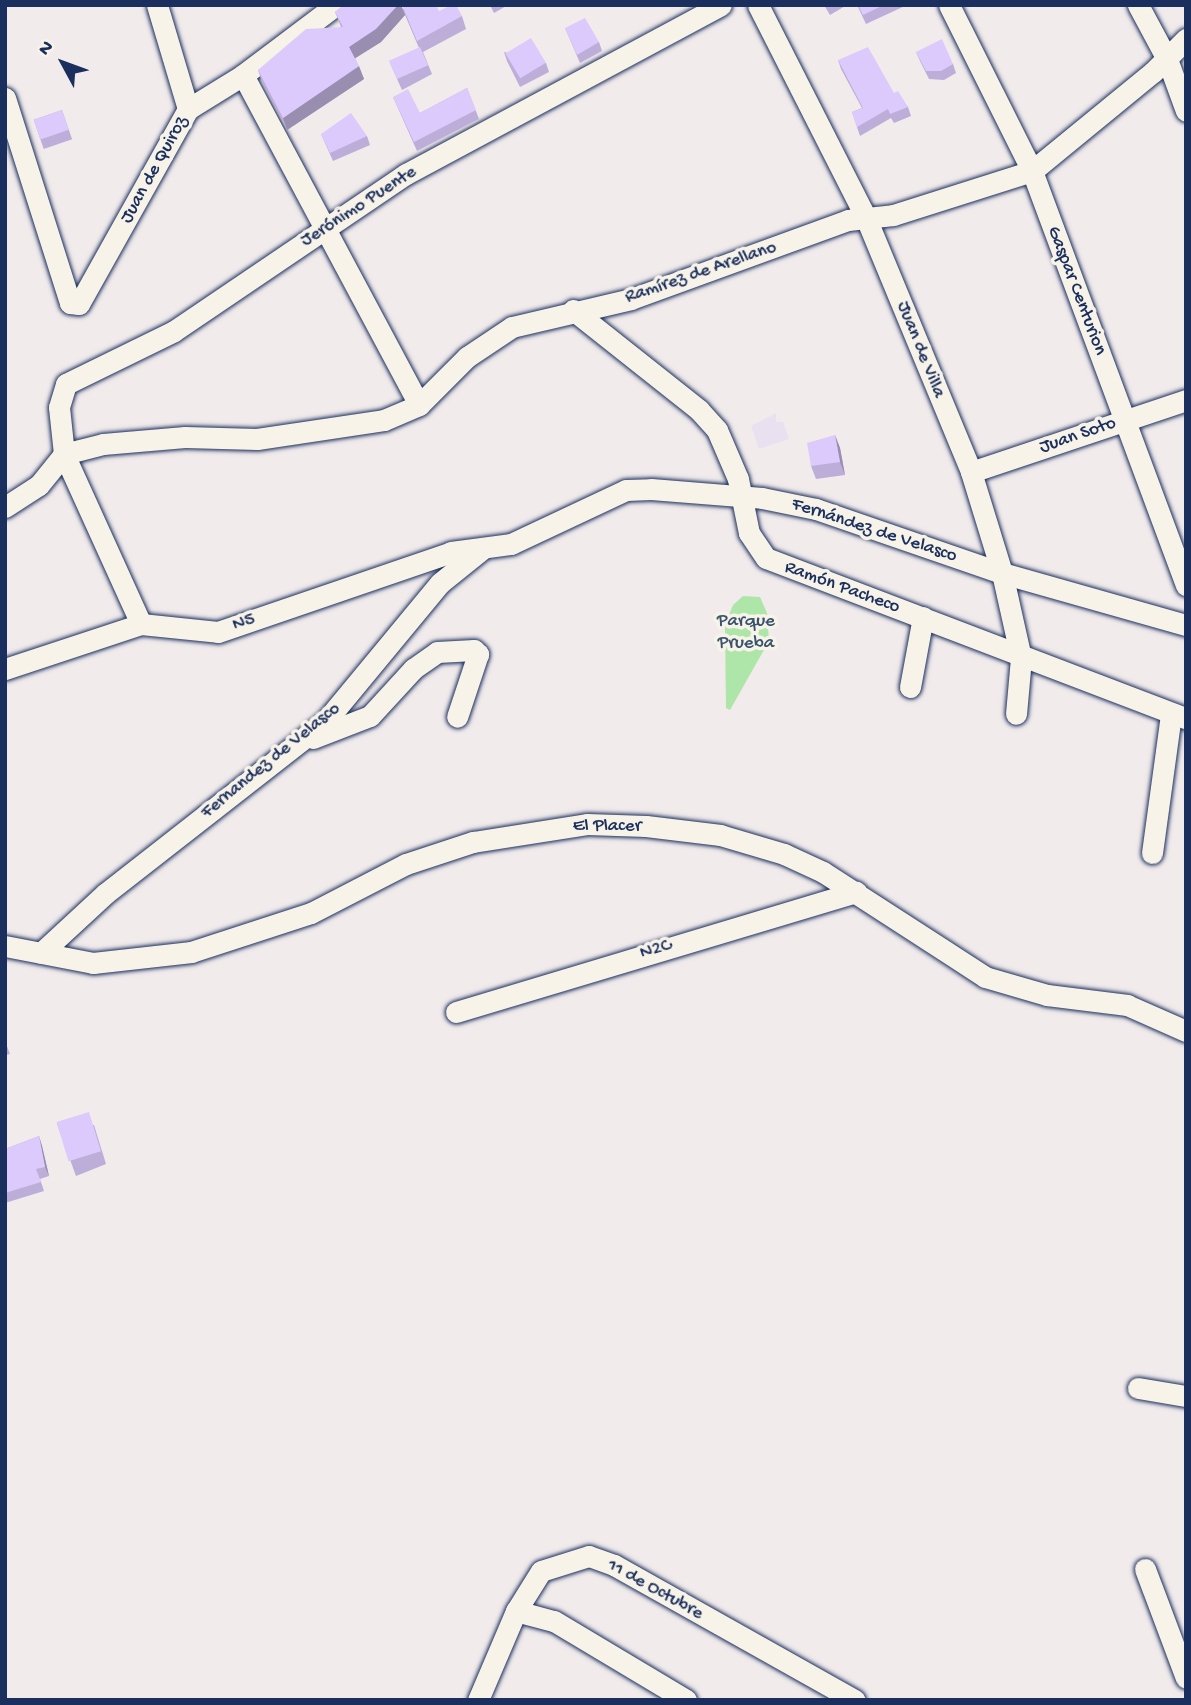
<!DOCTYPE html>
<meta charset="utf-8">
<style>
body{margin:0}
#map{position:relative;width:1191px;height:1705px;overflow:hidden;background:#f1ebec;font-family:"Gochi Hand",sans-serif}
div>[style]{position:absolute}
.built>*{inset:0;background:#eae1f0}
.green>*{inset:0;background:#aee5a8}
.roads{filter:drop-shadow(0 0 2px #1b2f5e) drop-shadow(0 0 2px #1b2f5e)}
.minor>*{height:21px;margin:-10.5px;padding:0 10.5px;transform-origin:10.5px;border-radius:10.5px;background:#f7f3e8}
.wall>*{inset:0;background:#bcaed8;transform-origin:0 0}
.shaded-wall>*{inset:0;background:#998db0}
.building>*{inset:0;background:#dbcafb;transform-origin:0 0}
span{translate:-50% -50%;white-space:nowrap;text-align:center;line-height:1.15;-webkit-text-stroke:7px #f7f3e8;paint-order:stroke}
.street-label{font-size:19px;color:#1b2f5e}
.park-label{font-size:19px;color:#38536d}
.frame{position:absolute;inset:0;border:7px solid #1b2f5e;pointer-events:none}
.north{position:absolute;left:28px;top:28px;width:70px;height:70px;-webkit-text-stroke:5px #f7f3e8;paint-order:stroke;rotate:311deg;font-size:19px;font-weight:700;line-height:28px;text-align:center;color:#1b2f5e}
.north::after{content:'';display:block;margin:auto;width:24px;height:32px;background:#1b2f5e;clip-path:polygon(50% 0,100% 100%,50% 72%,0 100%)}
</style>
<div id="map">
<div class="built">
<div style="clip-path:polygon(776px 413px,776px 422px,783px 422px,789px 439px,759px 449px,751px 426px)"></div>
</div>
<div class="green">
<div style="clip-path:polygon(743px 596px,760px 597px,767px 613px,769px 641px,730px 710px,726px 708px,725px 625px,733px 605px)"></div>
</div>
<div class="roads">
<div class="minor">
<div style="left:157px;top:5px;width:109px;rotate:73.4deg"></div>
<div style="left:758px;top:5px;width:239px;rotate:63.1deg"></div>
<div style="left:866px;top:218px;width:275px;rotate:67.5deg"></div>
<div style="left:971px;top:472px;width:106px;rotate:72.9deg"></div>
<div style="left:1002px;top:573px;width:87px;rotate:77.4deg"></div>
<div style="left:1021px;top:658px;width:56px;rotate:95.1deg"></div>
<div style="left:949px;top:5px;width:186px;rotate:63.4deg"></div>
<div style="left:1032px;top:171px;width:442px;rotate:69.6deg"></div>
<div style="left:1138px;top:5px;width:61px;rotate:61.8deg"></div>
<div style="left:1167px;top:59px;width:55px;rotate:69.9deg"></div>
<div style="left:243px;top:75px;width:374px;rotate:61.9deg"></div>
<div style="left:5px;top:98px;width:215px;rotate:72.4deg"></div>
<div style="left:70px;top:303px;width:9px;rotate:6deg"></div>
<div style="left:79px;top:304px;width:223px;rotate:-60.8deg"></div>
<div style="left:188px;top:109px;width:65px;rotate:-31.7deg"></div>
<div style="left:243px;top:75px;width:116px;rotate:-37deg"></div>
<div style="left:573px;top:310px;width:161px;rotate:38.4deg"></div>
<div style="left:699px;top:410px;width:27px;rotate:48deg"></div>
<div style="left:717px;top:430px;width:53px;rotate:66.8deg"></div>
<div style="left:738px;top:479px;width:55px;rotate:78.5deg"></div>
<div style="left:749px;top:533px;width:30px;rotate:56deg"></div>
<div style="left:766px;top:558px;width:449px;rotate:20.9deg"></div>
<div style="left:971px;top:472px;width:227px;rotate:-18.5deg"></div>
<div style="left:5px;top:507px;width:40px;rotate:-32.9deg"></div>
<div style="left:39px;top:485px;width:40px;rotate:-51deg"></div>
<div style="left:64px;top:454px;width:40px;rotate:-14.4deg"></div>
<div style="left:103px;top:444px;width:82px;rotate:-4.9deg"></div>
<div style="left:185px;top:437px;width:72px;rotate:1.6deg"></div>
<div style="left:257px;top:439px;width:128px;rotate:-8.5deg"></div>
<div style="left:384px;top:420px;width:38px;rotate:-23deg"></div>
<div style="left:419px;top:405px;width:68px;rotate:-45deg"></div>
<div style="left:467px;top:357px;width:54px;rotate:-33.7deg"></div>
<div style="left:512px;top:327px;width:122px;rotate:-13.2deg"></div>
<div style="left:631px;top:299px;width:231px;rotate:-20deg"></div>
<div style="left:848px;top:220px;width:45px;rotate:-6.3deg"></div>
<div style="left:893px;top:215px;width:146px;rotate:-17.6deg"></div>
<div style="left:1032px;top:171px;width:156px;rotate:-39.3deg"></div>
<div style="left:1153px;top:72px;width:47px;rotate:-45deg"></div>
<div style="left:141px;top:624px;width:187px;rotate:-114.4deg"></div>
<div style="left:64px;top:454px;width:47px;rotate:-96.1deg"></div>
<div style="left:59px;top:407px;width:24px;rotate:-73deg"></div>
<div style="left:66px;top:384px;width:120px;rotate:-26.1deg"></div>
<div style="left:174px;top:331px;width:280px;rotate:-34.1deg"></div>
<div style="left:406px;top:174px;width:357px;rotate:-28.2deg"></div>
<div style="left:5px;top:669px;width:143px;rotate:-18.3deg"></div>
<div style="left:141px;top:624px;width:77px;rotate:5.9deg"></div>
<div style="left:218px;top:632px;width:246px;rotate:-18.9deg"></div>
<div style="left:451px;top:552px;width:61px;rotate:-7.6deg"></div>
<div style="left:511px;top:544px;width:127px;rotate:-25.2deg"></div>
<div style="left:626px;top:490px;width:25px;rotate:-2deg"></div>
<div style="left:651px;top:489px;width:111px;rotate:4.6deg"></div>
<div style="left:762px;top:498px;width:55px;rotate:11.5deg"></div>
<div style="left:816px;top:509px;width:197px;rotate:19deg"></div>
<div style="left:1002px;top:573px;width:191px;rotate:15.8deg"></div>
<div style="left:910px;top:687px;width:71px;rotate:-79.5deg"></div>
<div style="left:313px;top:738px;width:61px;rotate:-21.1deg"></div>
<div style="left:370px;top:716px;width:64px;rotate:-47.5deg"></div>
<div style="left:413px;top:669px;width:29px;rotate:-35deg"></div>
<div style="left:437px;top:652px;width:37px;rotate:-3deg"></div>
<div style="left:474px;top:650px;width:6px;rotate:45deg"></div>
<div style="left:478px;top:654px;width:66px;rotate:108.4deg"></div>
<div style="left:1152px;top:853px;width:139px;rotate:-82.2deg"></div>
<div style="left:5px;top:946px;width:90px;rotate:10.9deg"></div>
<div style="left:93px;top:963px;width:99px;rotate:-6.4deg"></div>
<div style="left:191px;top:952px;width:126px;rotate:-18deg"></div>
<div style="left:311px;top:913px;width:107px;rotate:-27.3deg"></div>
<div style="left:406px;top:864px;width:71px;rotate:-18.2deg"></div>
<div style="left:473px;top:842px;width:115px;rotate:-9deg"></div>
<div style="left:587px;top:824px;width:59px;rotate:1.9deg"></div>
<div style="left:646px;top:826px;width:75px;rotate:6.9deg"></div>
<div style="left:720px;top:835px;width:67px;rotate:16.5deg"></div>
<div style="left:784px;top:854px;width:43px;rotate:24.8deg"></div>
<div style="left:823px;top:872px;width:193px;rotate:32.9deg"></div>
<div style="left:985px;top:977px;width:65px;rotate:16.2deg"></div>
<div style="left:1047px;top:995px;width:81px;rotate:7.1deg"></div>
<div style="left:1127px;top:1005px;width:64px;rotate:23.8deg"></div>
<div style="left:41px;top:953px;width:88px;rotate:-42.7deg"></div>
<div style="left:106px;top:893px;width:278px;rotate:-38deg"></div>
<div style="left:325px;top:722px;width:180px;rotate:-50.4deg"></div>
<div style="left:440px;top:583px;width:53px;rotate:-38.8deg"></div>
<div style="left:456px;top:1012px;width:418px;rotate:-16.7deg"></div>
<div style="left:1138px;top:1388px;width:49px;rotate:9.5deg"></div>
<div style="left:1145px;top:1569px;width:116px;rotate:69.4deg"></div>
<div style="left:516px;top:1611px;width:39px;rotate:15deg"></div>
<div style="left:554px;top:1621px;width:154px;rotate:30.9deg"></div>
<div style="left:478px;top:1700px;width:97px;rotate:-66.9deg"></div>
<div style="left:516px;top:1611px;width:47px;rotate:-58deg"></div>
<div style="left:541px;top:1571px;width:50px;rotate:-17.4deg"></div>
<div style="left:589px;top:1556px;width:27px;rotate:20deg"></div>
<div style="left:614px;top:1565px;width:276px;rotate:29.3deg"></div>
</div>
</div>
<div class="wall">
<div style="clip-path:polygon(344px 5px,439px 11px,462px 16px,466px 29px,423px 52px,432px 74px,402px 90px,390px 63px,419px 48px,405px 15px,381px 42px,355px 58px,364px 79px,287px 130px,262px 82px,258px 70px,341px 27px,335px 12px)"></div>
<div style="clip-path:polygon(490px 5px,508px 5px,494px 13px)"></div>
<div style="clip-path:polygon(824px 5px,847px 5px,830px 15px)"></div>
<div style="clip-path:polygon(857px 5px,907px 5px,866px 24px)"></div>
<div style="clip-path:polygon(565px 28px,599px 42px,602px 51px,580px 63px)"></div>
<div style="clip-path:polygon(504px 52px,546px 63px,549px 72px,520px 87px,507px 61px)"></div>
<div style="clip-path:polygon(916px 52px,953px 64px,956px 73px,944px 80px,929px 79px,920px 61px)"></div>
<div style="clip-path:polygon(838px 60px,894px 93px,908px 107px,911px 116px,894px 123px,891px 118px,860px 136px,852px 112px,862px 108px,841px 69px)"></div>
<div style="clip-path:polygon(467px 88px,479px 119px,417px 151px,393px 97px,420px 113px)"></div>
<div style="left:62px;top:110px;width:31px;height:30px;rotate:71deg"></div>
<div style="clip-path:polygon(321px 134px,367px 136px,370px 145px,333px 161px)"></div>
<div style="clip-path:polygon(835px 435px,840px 448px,845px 475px,816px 479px,811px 466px)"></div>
<div style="clip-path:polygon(5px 1041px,10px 1054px,5px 1055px)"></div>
<div style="clip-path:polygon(57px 1124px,94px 1125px,106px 1164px,76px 1176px)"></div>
<div style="clip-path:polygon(39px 1136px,42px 1146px,49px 1176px,40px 1179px,44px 1191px,5px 1203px,5px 1149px)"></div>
</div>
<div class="shaded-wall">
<div style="clip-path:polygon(398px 5px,401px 5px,405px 15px,381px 42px,354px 59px,349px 47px)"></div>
<div style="clip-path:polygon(359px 66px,364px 79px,287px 130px,283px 118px)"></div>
<div style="clip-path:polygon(835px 435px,840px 448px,845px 475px,840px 462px)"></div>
<div style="clip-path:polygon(39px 1136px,42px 1146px,49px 1176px,45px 1167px)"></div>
</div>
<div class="building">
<div style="clip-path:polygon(344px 5px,398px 5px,376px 29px,349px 47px,359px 66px,283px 118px,258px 70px,306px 29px,343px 27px,335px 12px)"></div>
<div style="clip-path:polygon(402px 5px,436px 5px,439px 11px,452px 5px,456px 5px,462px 16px,417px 41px)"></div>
<div style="clip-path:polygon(858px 5px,884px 5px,863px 15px)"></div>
<div style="clip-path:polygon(585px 18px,599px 42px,577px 55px,565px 28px)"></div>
<div style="left:531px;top:38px;width:29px;height:30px;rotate:59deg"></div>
<div style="clip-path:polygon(942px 39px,953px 64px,941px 71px,926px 71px,916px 52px)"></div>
<div style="left:420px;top:47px;width:20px;height:34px;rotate:66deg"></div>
<div style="clip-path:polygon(868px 47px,894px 93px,898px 91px,908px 107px,890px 114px,888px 109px,857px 127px,852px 112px,863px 108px,838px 60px)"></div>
<div style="clip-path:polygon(467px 88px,476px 110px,414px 142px,393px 97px,408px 89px,420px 113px)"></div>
<div style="left:62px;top:110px;width:21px;height:30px;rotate:71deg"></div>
<div style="clip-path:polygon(351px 113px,367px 136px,330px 153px,321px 134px)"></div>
<div style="clip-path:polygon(835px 435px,840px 462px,811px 466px,807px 443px)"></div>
<div style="left:89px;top:1112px;width:41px;height:34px;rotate:73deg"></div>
<div style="clip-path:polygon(39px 1136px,45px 1167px,36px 1169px,41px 1182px,5px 1193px,5px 1149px)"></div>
</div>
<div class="street-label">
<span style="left:155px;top:170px;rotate:-61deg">Juan de Quiroz</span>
<span style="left:359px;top:207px;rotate:-33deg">Jerónimo Puente</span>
<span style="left:701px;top:273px;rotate:-19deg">Ramírez de Arellano</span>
<span style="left:1076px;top:291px;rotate:69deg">Gaspar Centurion</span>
<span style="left:920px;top:350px;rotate:68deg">Juan de Villa</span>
<span style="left:1078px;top:436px;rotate:-19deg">Juan Soto</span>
<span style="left:874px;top:531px;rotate:18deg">Fernández de Velasco</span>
<span style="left:842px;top:588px;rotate:20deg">Ramón Pacheco</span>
<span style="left:244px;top:623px;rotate:-19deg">N5</span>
<span style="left:271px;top:761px;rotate:-39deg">Fernandez de Velasco</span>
<span style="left:607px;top:827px">El Placer</span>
<span style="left:656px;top:950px;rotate:-17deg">N2C</span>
<span style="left:655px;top:1590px;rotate:29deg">11 de Octubre</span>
</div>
<div class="park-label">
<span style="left:746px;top:633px">Parque<br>Prueba</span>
</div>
<div class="frame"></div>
<div class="north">N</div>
</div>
